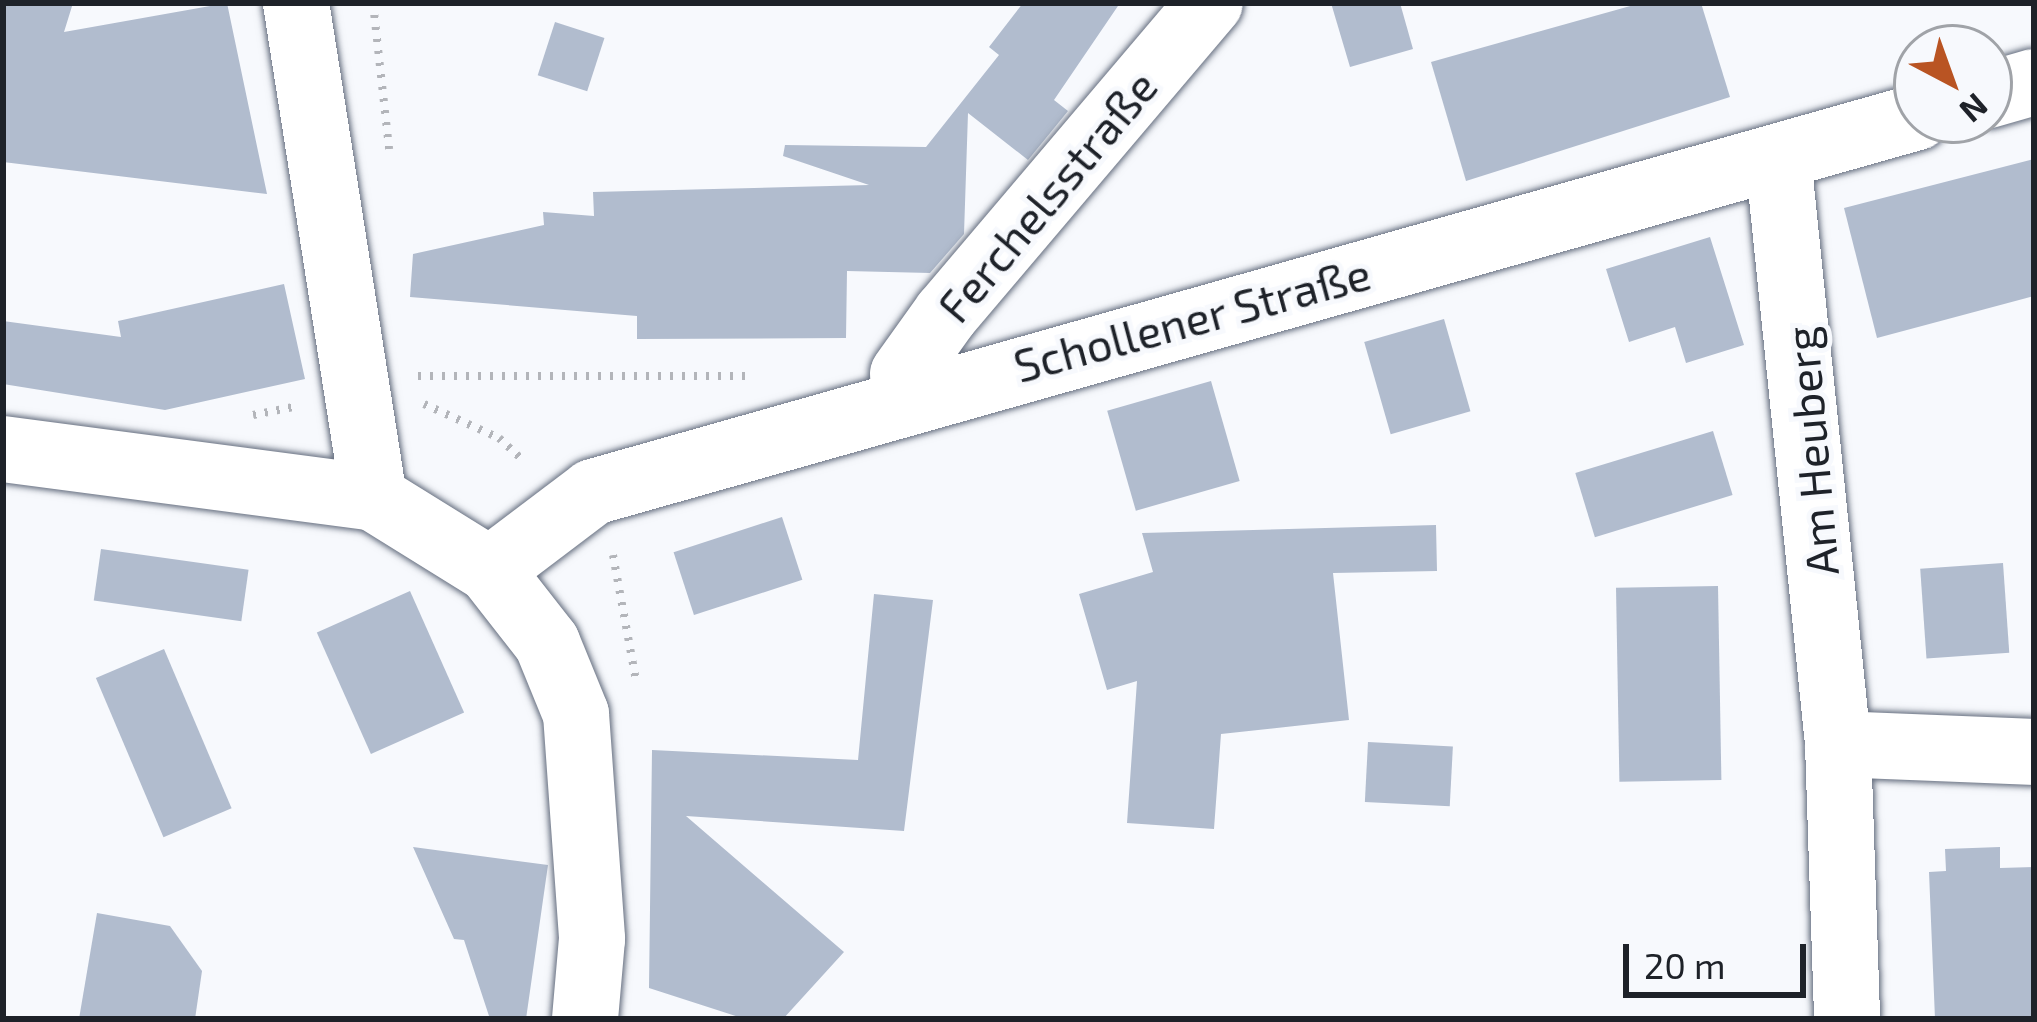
<!DOCTYPE html>
<meta charset="utf-8">
<style>
body{margin:0}
#map{position:relative;width:2037px;height:1022px;overflow:hidden;background:#f7f9fd;font-family:"Exo 2",sans-serif}
div>[style]{position:absolute}
.building>*{inset:0;background:#b1bcce;transform-origin:0 0}
.path>*{height:8px;margin-top:-4px;transform-origin:0;background:repeating-linear-gradient(90deg,#b3b5ba 0 3px,transparent 0 12px)}
.roads{filter:drop-shadow(0 0 3px #656e7f) drop-shadow(0 0 3px #656e7f)}
.minor>*{height:66px;margin:-33px;padding:0 33px;transform-origin:33px;border-radius:33px;background:#fff}
.tertiary>*{height:66px;margin:-33px;padding:0 33px;transform-origin:33px;border-radius:33px;background:#fff}
span{translate:-50% -50%;white-space:nowrap;text-align:center;line-height:1.15;-webkit-text-stroke:10px #f7f9fd;paint-order:stroke}
.street-label{font-size:45px;color:#1e2229}
.frame{position:absolute;inset:0;border:6px solid #1e2229;pointer-events:none}
.north{position:absolute;left:1893px;top:24px;width:120px;height:120px;box-sizing:border-box;background:#f7f9fd;border:3px solid #a0a3a8;border-radius:50%;rotate:139deg;font-size:33px;font-weight:700;line-height:48px;text-align:center;color:#1e2229}
.north::after{content:'';display:block;margin:auto;width:42px;height:54px;background:#b95423;clip-path:polygon(50% 0,100% 100%,50% 72%,0 100%)}
.scale{position:absolute;left:1623px;top:944px;width:183px;height:54px;box-sizing:border-box;border:6px solid #1e2229;border-top:0;padding-left:15px;font-size:36px;line-height:42px;white-space:nowrap;color:#1e2229;-webkit-text-stroke:9px #f7f9fd;paint-order:stroke}
</style>
<div id="map">
<div class="building">
<div style="clip-path:polygon(3px 3px,73px 3px,64px 32px,227px 3px,267px 194px,3px 162px)"></div>
<div style="clip-path:polygon(1023px 3px,1120px 3px,1054px 100px,1068px 111px,1028px 160px,968px 113px,964px 234px,930px 273px,847px 271px,846px 338px,637px 339px,637px 316px,410px 297px,413px 254px,544px 225px,543px 212px,594px 216px,593px 192px,869px 185px,783px 156px,785px 145px,926px 147px,999px 55px,989px 47px)"></div>
<div style="clip-path:polygon(1331px 3px,1400px 3px,1413px 49px,1350px 67px)"></div>
<div style="clip-path:polygon(1641px 3px,1701px 3px,1730px 97px,1466px 181px,1431px 62px)"></div>
<div style="left:555px;top:22px;width:52px;height:56px;rotate:18deg"></div>
<div style="clip-path:polygon(2034px 159px,2034px 296px,1877px 338px,1844px 208px)"></div>
<div style="clip-path:polygon(1710px 237px,1744px 345px,1686px 363px,1675px 327px,1629px 342px,1606px 269px)"></div>
<div style="clip-path:polygon(284px 284px,305px 379px,165px 410px,3px 384px,3px 321px,121px 337px,118px 321px)"></div>
<div style="left:1444px;top:319px;width:96px;height:83px;rotate:74deg"></div>
<div style="left:1211px;top:381px;width:104px;height:108px;rotate:74deg"></div>
<div style="left:1713px;top:431px;width:67px;height:144px;rotate:73deg"></div>
<div style="left:782px;top:517px;width:66px;height:114px;rotate:72deg"></div>
<div style="clip-path:polygon(1436px 525px,1437px 571px,1333px 573px,1349px 720px,1221px 734px,1214px 829px,1127px 823px,1137px 681px,1107px 690px,1079px 594px,1153px 572px,1142px 533px)"></div>
<div style="left:101px;top:549px;width:149px;height:52px;rotate:8deg"></div>
<div style="left:2003px;top:563px;width:90px;height:83px;rotate:86deg"></div>
<div style="left:1718px;top:586px;width:194px;height:102px;rotate:89deg"></div>
<div style="left:410px;top:591px;width:133px;height:102px;rotate:66deg"></div>
<div style="clip-path:polygon(874px 594px,933px 600px,904px 831px,686px 816px,844px 952px,783px 1019px,745px 1019px,649px 988px,652px 750px,858px 760px)"></div>
<div style="left:164px;top:649px;width:173px;height:74px;rotate:67deg"></div>
<div style="left:1368px;top:742px;width:85px;height:60px;rotate:3deg"></div>
<div style="clip-path:polygon(413px 847px,548px 865px,526px 1019px,490px 1019px,464px 940px,454px 939px)"></div>
<div style="clip-path:polygon(2000px 847px,2000px 868px,2034px 867px,2034px 1019px,1935px 1019px,1929px 872px,1946px 871px,1945px 849px)"></div>
<div style="clip-path:polygon(97px 913px,170px 926px,202px 971px,195px 1019px,79px 1019px)"></div>
</div>
<div class="path">
<div style="left:373px;top:3px;width:147px;rotate:83.7deg"></div>
<div style="left:418px;top:376px;width:333px"></div>
<div style="left:424px;top:404px;width:82px;rotate:24.4deg"></div>
<div style="left:499px;top:438px;width:35px;rotate:43deg"></div>
<div style="left:253px;top:415px;width:46px;rotate:-11.3deg"></div>
<div style="left:613px;top:555px;width:127px;rotate:79.6deg"></div>
</div>
<div class="roads">
<div class="minor">
<div style="left:296px;top:3px;width:501px;rotate:81.05deg"></div>
<div style="left:1989px;top:95px;width:47px;rotate:-16.1deg"></div>
<div style="left:1778px;top:158px;width:589px;rotate:84.15deg"></div>
<div style="left:1838px;top:744px;width:275px;rotate:88.1deg"></div>
<div style="left:907px;top:398px;width:24px;rotate:-99deg"></div>
<div style="left:903px;top:374px;width:74px;rotate:-54.4deg"></div>
<div style="left:946px;top:314px;width:408px;rotate:-49.7deg"></div>
<div style="left:490px;top:570px;width:129px;rotate:-37.1deg"></div>
<div style="left:593px;top:492px;width:1376px;rotate:-15.81deg"></div>
<div style="left:1838px;top:744px;width:196px;rotate:2.3deg"></div>
</div>
<div class="tertiary">
<div style="left:3px;top:449px;width:374px;rotate:7.5deg"></div>
<div style="left:374px;top:498px;width:137px;rotate:31.8deg"></div>
<div style="left:490px;top:570px;width:93px;rotate:52deg"></div>
<div style="left:547px;top:643px;width:77px;rotate:67.8deg"></div>
<div style="left:576px;top:714px;width:226px;rotate:85.9deg"></div>
<div style="left:592px;top:939px;width:80px;rotate:95deg"></div>
</div>
</div>
<div class="street-label">
<span style="left:1047px;top:196px;rotate:-50deg">Ferchelsstraße</span>
<span style="left:1192px;top:319px;rotate:-15deg">Schollener Straße</span>
<span style="left:1811px;top:451px;rotate:-95deg">Am Heuberg</span>
</div>
<div class="frame"></div>
<div class="north">N</div>
<div class="scale">20 m</div>
</div>
